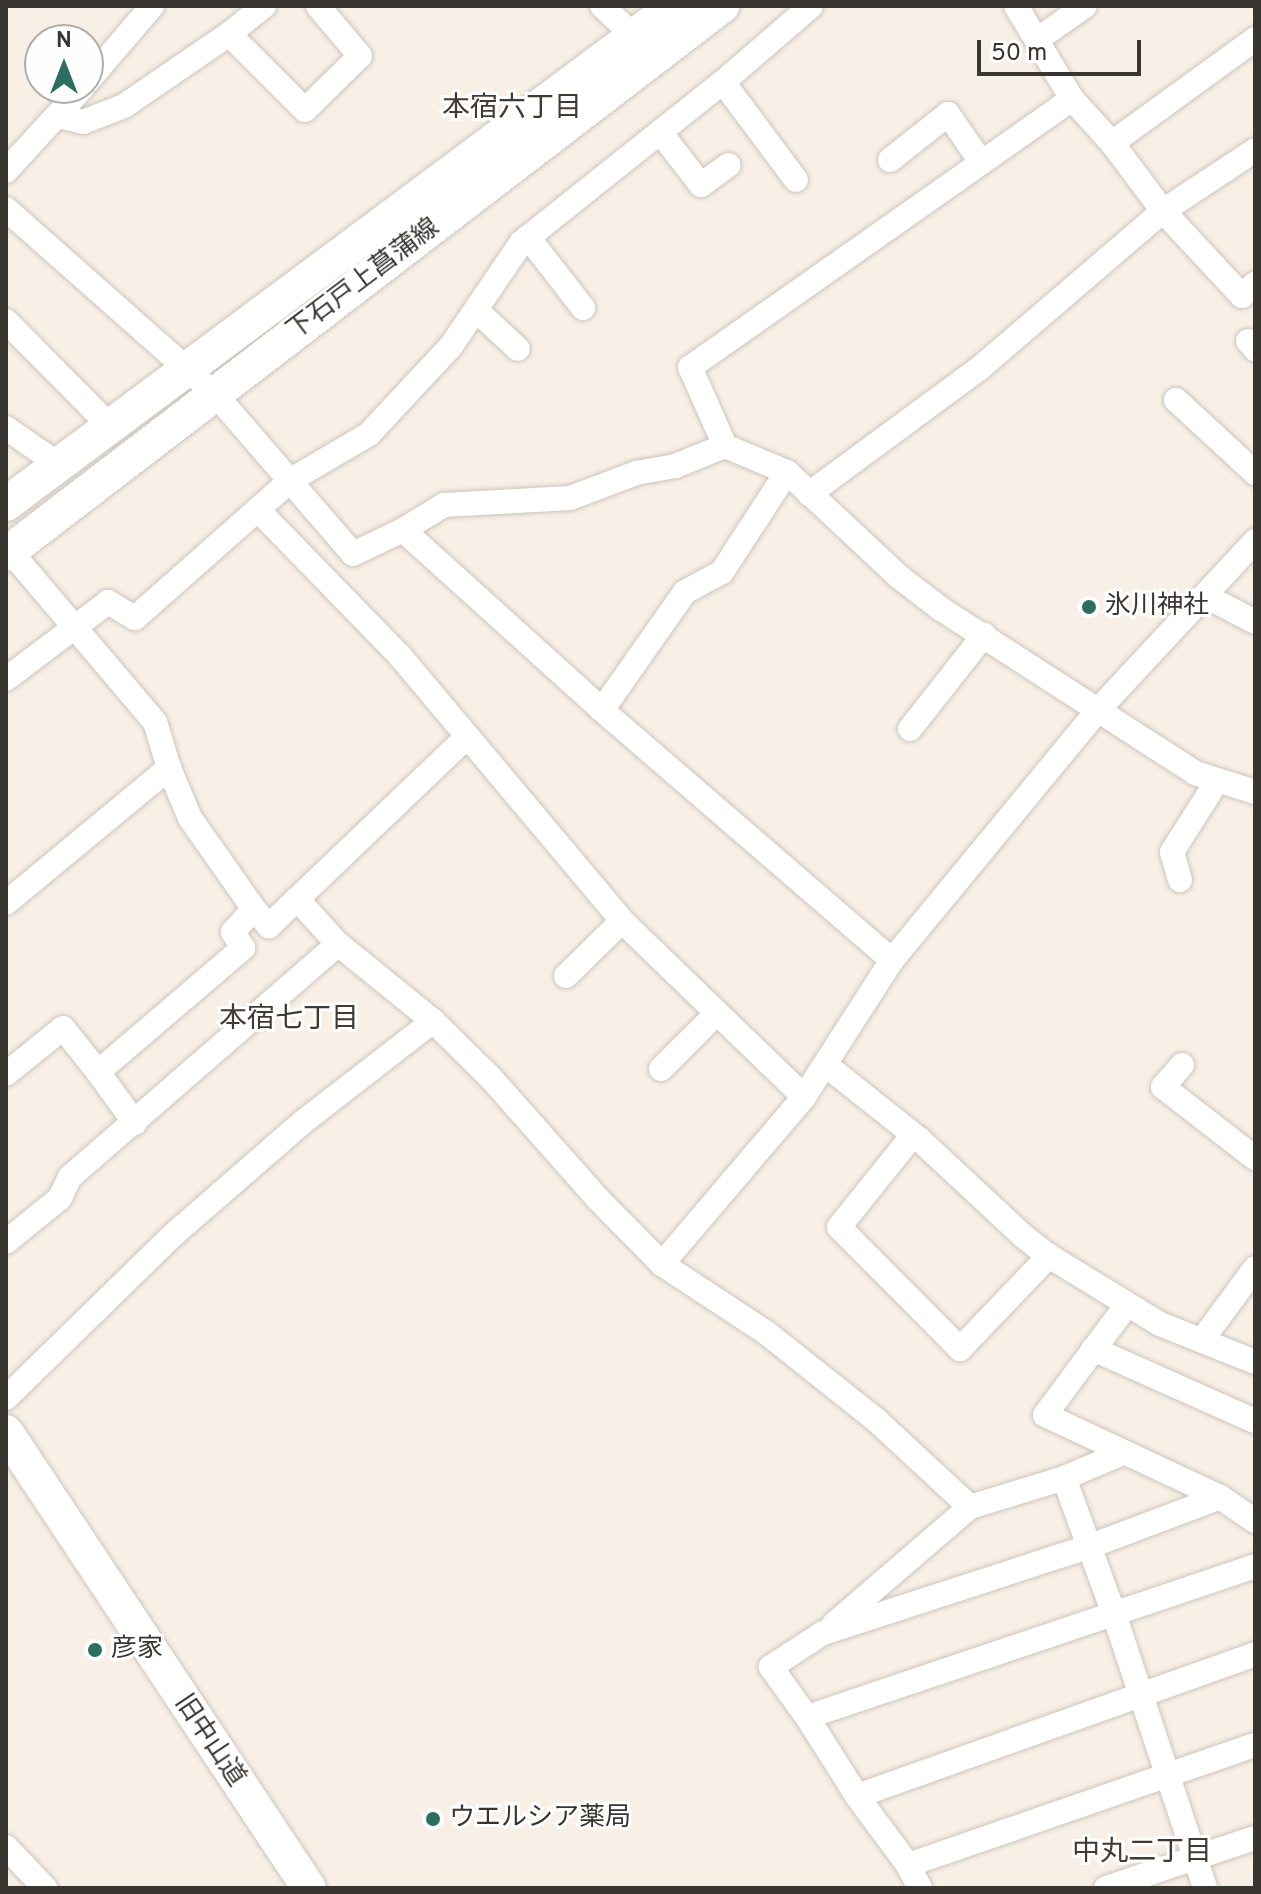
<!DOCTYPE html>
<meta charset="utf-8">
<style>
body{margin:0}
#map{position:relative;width:1261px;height:1894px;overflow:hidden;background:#f8efe6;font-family:Overpass,"Noto Sans JP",sans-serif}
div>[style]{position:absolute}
.roads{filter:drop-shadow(0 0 2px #cdc5bb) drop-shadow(0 0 2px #cdc5bb)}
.street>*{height:24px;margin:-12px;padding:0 12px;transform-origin:12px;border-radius:12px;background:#fff}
.secondary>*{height:34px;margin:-17px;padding:0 17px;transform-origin:17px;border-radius:17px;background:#fff}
.dots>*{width:22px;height:22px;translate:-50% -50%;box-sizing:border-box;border:4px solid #fefefe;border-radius:50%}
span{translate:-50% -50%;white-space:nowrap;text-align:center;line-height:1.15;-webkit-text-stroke:6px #fefefe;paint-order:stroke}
.street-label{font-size:26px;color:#393632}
.poi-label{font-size:26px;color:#393632}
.left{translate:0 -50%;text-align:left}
.neighbourhood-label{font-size:28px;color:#403a32}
.frame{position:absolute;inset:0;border:8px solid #393632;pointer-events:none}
.north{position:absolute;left:24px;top:24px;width:80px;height:80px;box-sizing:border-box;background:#fefefe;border:2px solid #afaeac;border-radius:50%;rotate:0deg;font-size:22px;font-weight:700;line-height:32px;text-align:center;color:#393632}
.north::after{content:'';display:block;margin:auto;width:28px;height:36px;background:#2c6e5f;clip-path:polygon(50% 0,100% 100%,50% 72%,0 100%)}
.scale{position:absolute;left:977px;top:40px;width:164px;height:36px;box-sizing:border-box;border:4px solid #393632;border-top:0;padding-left:10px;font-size:24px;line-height:28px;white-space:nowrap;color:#393632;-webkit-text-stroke:6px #fefefe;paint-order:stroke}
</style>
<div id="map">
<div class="roads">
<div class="street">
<div style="left:602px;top:6px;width:44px;rotate:43.2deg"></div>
<div style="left:1016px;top:6px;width:109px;rotate:58.9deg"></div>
<div style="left:1072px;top:99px;width:59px;rotate:47.7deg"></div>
<div style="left:1112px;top:143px;width:85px;rotate:53.1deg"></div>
<div style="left:1163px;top:211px;width:116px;rotate:47.1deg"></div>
<div style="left:1242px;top:296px;width:18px;rotate:-43deg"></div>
<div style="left:229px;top:34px;width:107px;rotate:45deg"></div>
<div style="left:305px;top:110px;width:77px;rotate:-44.5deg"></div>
<div style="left:360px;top:56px;width:65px;rotate:-130deg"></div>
<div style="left:1038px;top:39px;width:57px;rotate:-35.1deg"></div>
<div style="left:88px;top:81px;width:99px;rotate:-49.5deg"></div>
<div style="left:723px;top:82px;width:122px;rotate:53.3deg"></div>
<div style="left:1072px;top:99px;width:467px;rotate:144.9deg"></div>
<div style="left:690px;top:367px;width:86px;rotate:66.1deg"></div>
<div style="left:725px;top:446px;width:67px;rotate:22.8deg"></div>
<div style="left:787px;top:472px;width:152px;rotate:43.1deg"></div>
<div style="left:898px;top:576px;width:54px;rotate:37.5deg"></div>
<div style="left:941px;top:609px;width:302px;rotate:32.8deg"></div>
<div style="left:1195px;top:773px;width:63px;rotate:17.6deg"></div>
<div style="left:58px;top:116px;width:26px;rotate:13deg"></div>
<div style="left:83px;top:122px;width:44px;rotate:-21.3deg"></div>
<div style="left:124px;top:106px;width:127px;rotate:-34.4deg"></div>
<div style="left:229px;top:34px;width:45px;rotate:-38.7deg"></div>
<div style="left:660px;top:132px;width:67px;rotate:52.3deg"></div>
<div style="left:701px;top:185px;width:34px;rotate:-36deg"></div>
<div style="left:1112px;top:143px;width:177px;rotate:-36deg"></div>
<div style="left:890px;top:160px;width:74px;rotate:-38.4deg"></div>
<div style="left:948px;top:114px;width:58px;rotate:55.5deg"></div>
<div style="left:6px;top:171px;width:113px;rotate:-47.5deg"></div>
<div style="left:6px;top:209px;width:279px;rotate:41.5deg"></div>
<div style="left:215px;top:394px;width:211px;rotate:49.2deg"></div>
<div style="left:353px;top:554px;width:55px;rotate:-25.6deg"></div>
<div style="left:403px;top:530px;width:48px;rotate:-31.4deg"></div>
<div style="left:444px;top:505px;width:126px;rotate:-3.2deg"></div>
<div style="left:570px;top:498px;width:71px;rotate:-20.7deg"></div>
<div style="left:636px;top:473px;width:40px;rotate:-10deg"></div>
<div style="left:675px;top:466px;width:54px;rotate:-21.8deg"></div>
<div style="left:528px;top:237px;width:90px;rotate:52.2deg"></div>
<div style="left:476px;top:310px;width:57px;rotate:42.9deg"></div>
<div style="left:6px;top:321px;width:146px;rotate:45.3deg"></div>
<div style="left:1248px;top:341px;width:11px;rotate:49deg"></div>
<div style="left:1176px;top:400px;width:108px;rotate:42.7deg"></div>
<div style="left:6px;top:428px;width:63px;rotate:34.7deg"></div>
<div style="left:809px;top:494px;width:214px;rotate:-36.4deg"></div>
<div style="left:981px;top:367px;width:240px;rotate:-40.6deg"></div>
<div style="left:1163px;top:211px;width:110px;rotate:-33.5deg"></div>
<div style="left:258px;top:510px;width:204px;rotate:45.8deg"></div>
<div style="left:400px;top:656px;width:346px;rotate:50deg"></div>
<div style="left:622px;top:921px;width:253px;rotate:44deg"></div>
<div style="left:403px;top:530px;width:268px;rotate:42.1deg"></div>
<div style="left:602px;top:710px;width:383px;rotate:40.8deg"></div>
<div style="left:1207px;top:597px;width:54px;rotate:27.5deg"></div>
<div style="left:6px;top:679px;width:128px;rotate:-37deg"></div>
<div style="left:108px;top:602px;width:31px;rotate:31deg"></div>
<div style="left:135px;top:618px;width:208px;rotate:-41.5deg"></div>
<div style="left:291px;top:480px;width:91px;rotate:-30.5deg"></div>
<div style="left:369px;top:434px;width:120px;rotate:-47deg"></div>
<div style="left:451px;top:346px;width:125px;rotate:-55.8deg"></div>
<div style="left:521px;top:243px;width:258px;rotate:-38.6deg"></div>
<div style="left:723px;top:82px;width:116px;rotate:-40.8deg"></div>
<div style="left:602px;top:710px;width:144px;rotate:-54.9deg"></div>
<div style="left:685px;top:592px;width:42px;rotate:-28.4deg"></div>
<div style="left:722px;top:572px;width:119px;rotate:-57deg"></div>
<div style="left:910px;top:729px;width:120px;rotate:-51.8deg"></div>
<div style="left:169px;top:768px;width:54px;rotate:67.2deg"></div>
<div style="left:190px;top:818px;width:111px;rotate:54.9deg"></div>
<div style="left:1180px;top:880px;width:29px;rotate:-106deg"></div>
<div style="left:1172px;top:852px;width:84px;rotate:-57.6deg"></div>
<div style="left:6px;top:903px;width:212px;rotate:-39.6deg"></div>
<div style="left:169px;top:768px;width:48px;rotate:-106.9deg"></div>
<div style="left:155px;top:722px;width:224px;rotate:-130.3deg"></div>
<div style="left:338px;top:944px;width:122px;rotate:39deg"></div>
<div style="left:566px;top:976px;width:78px;rotate:-44.5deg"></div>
<div style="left:826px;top:1065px;width:119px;rotate:38.5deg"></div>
<div style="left:919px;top:1139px;width:142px;rotate:43deg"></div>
<div style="left:1023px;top:1236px;width:33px;rotate:38deg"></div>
<div style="left:1049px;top:1256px;width:130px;rotate:31.5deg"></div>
<div style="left:1160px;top:1324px;width:102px;rotate:21.8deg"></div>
<div style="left:1182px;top:1065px;width:29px;rotate:131deg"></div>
<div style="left:1163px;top:1087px;width:116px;rotate:37.7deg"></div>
<div style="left:661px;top:1069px;width:79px;rotate:-45deg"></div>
<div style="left:98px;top:1072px;width:63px;rotate:54deg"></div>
<div style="left:6px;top:1074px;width:73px;rotate:-38.9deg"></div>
<div style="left:63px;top:1028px;width:56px;rotate:51.5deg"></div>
<div style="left:98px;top:1072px;width:191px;rotate:-40.5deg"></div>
<div style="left:243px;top:948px;width:19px;rotate:-122deg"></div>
<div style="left:233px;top:932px;width:31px;rotate:-48deg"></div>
<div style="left:254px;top:909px;width:23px;rotate:49deg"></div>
<div style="left:269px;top:926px;width:274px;rotate:-43.7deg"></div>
<div style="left:913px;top:1135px;width:118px;rotate:128.8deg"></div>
<div style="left:839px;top:1227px;width:172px;rotate:45.2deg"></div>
<div style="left:960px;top:1349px;width:129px;rotate:-46.3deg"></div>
<div style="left:6px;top:1242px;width:70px;rotate:-39.2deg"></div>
<div style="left:60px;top:1198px;width:23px;rotate:-65deg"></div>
<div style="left:70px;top:1177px;width:355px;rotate:-41deg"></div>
<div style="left:338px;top:944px;width:61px;rotate:-132.3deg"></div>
<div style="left:662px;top:1264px;width:219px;rotate:-49.6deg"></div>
<div style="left:804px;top:1097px;width:163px;rotate:-57.3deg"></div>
<div style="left:892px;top:960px;width:327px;rotate:-50.5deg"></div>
<div style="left:1100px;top:708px;width:228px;rotate:-47.1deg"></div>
<div style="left:1126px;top:1306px;width:136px;rotate:126.6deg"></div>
<div style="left:1045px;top:1415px;width:193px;rotate:25.1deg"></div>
<div style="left:1220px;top:1497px;width:42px;rotate:34.4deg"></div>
<div style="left:1202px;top:1340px;width:89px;rotate:-53.6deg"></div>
<div style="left:1093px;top:1349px;width:177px;rotate:24deg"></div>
<div style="left:6px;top:1398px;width:233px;rotate:-44.3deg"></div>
<div style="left:173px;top:1235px;width:172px;rotate:-41deg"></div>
<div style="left:303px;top:1122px;width:165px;rotate:-37.8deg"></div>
<div style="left:433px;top:1021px;width:80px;rotate:44.5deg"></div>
<div style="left:490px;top:1077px;width:162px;rotate:48.5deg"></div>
<div style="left:597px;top:1198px;width:93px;rotate:45.4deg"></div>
<div style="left:662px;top:1264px;width:127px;rotate:33.4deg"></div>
<div style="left:768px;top:1334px;width:137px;rotate:38.5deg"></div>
<div style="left:875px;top:1419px;width:129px;rotate:42.8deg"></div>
<div style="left:1064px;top:1478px;width:145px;rotate:69.8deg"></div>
<div style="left:1114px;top:1614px;width:289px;rotate:71.6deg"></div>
<div style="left:834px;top:1624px;width:179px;rotate:-40.7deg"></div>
<div style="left:970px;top:1507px;width:98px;rotate:-17.1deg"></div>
<div style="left:1064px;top:1478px;width:64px;rotate:-23deg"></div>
<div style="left:807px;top:1717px;width:473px;rotate:-18.6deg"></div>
<div style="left:857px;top:1796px;width:423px;rotate:-19.6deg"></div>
<div style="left:6px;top:1847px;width:57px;rotate:46.4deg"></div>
<div style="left:908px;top:1865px;width:367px;rotate:-19.1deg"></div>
<div style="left:920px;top:1888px;width:26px;rotate:-118deg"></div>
<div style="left:908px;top:1865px;width:86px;rotate:-126.5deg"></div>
<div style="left:857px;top:1796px;width:93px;rotate:-122.3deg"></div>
<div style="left:807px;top:1717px;width:62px;rotate:-125.8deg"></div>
<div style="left:771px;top:1667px;width:62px;rotate:-33.2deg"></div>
<div style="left:823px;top:1633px;width:279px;rotate:-18deg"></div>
<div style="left:1088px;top:1547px;width:141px;rotate:-20.7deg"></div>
<div style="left:1106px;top:1888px;width:157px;rotate:-18.6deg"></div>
</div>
<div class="secondary">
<div style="left:6px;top:504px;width:833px;rotate:-36.7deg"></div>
<div style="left:6px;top:554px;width:902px;rotate:-37.43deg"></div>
<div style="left:6px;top:1432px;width:547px;rotate:56.4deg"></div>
</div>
</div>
<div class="dots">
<div style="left:1089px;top:607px;background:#2c6e5f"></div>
<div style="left:95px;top:1650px;background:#2c6e5f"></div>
<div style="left:433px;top:1819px;background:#2c6e5f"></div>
</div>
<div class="street-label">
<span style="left:364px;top:280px;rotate:-37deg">下石戸上菖蒲線</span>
<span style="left:209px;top:1741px;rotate:56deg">旧中山道</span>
</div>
<div class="poi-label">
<span class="left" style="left:1105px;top:607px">氷川神社</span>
<span class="left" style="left:111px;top:1650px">彦家</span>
<span class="left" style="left:449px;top:1819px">ウエルシア薬局</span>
</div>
<div class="neighbourhood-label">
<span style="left:512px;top:109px">本宿六丁目</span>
<span style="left:289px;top:1020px">本宿七丁目</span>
<span style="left:1142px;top:1853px">中丸二丁目</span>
</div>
<div class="frame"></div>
<div class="north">N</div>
<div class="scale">50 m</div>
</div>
